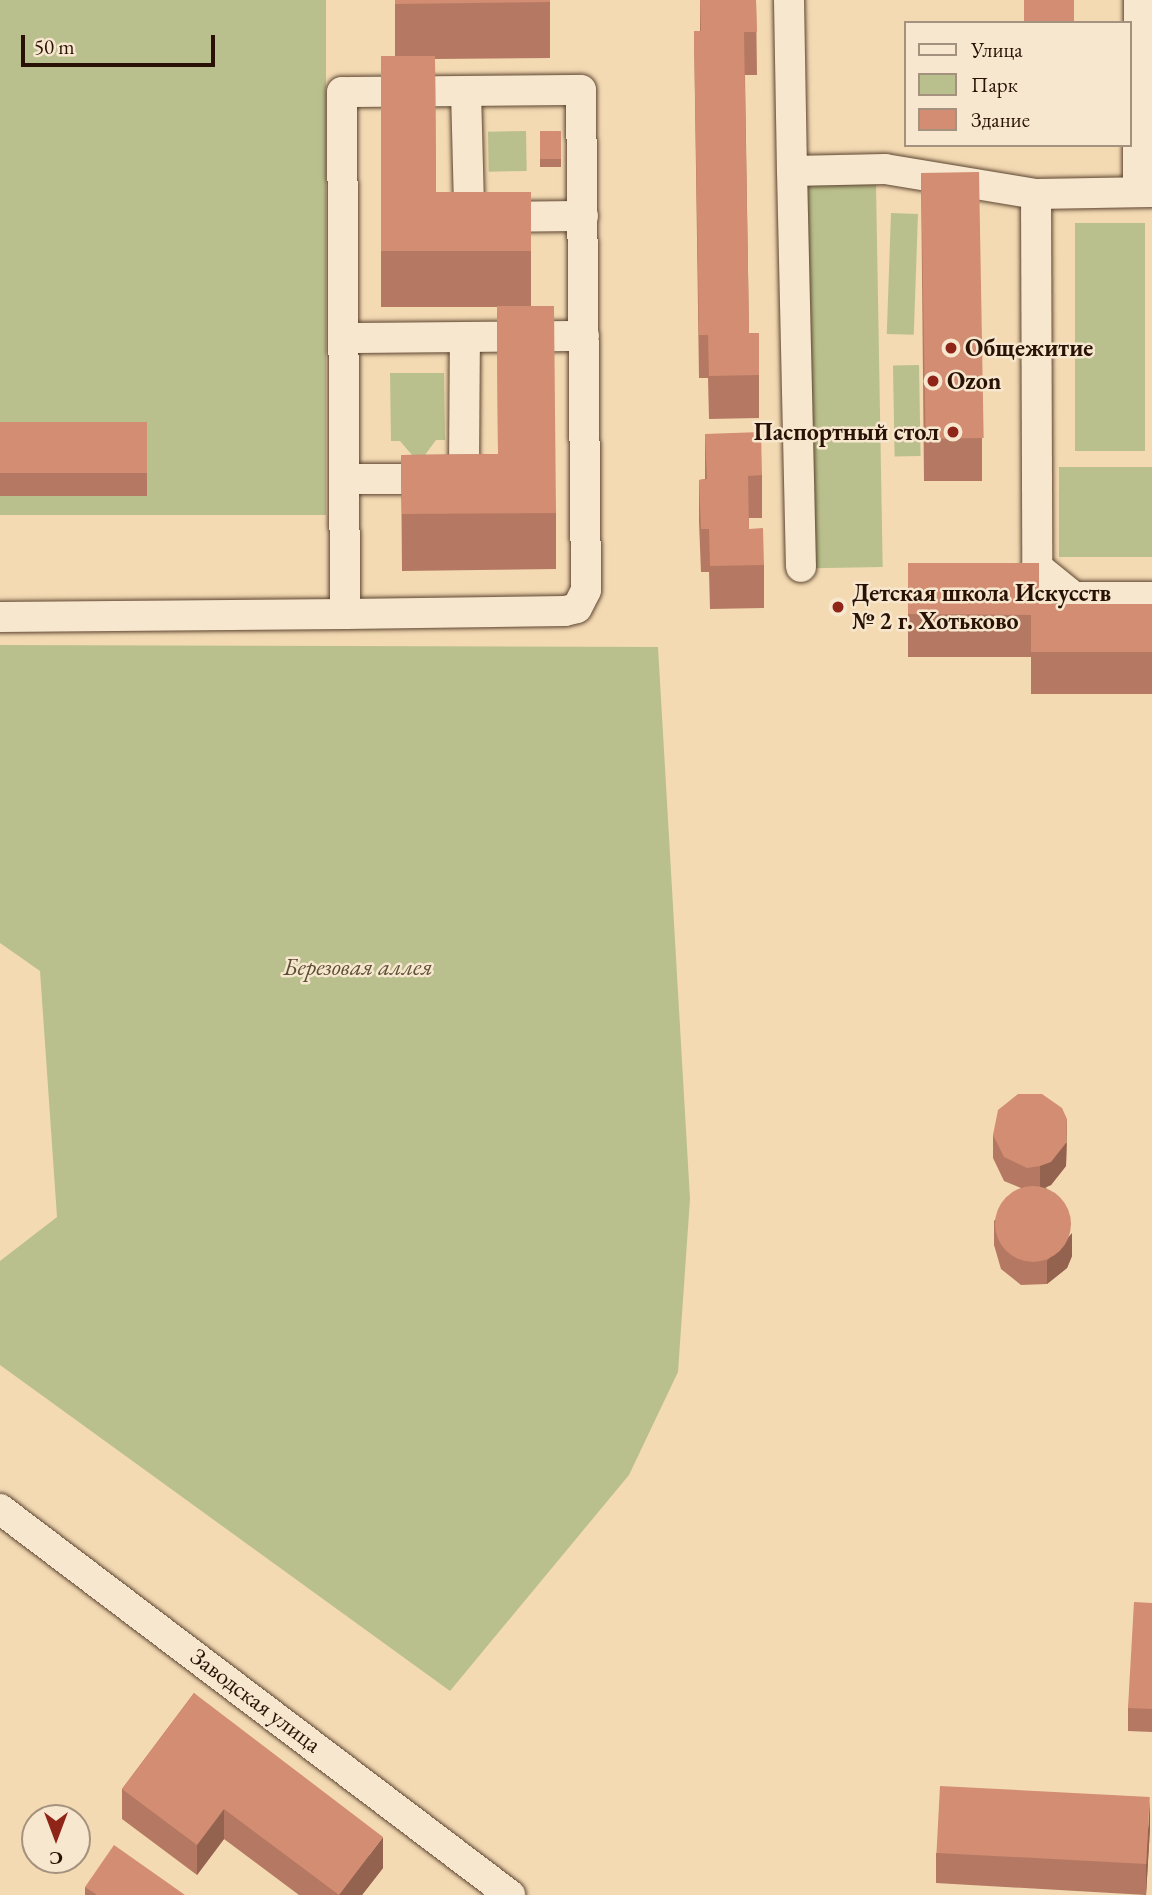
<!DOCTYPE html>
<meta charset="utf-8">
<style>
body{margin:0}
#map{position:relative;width:1152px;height:1895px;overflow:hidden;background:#f3dab3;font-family:"EB Garamond",serif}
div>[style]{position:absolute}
.green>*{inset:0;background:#bac08d;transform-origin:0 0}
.roads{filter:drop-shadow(0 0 2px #5c4430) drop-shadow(0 0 2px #5c4430)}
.minor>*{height:30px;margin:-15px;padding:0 15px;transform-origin:15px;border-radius:15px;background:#f7e7ce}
.wall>*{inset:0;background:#b57963;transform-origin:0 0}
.shaded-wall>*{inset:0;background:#936350}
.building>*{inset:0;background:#d28d73;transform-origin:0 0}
.round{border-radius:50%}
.dots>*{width:19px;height:19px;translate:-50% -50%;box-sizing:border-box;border:4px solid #f7e7ce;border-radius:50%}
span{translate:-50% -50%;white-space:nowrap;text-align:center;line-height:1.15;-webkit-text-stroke:5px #f7e7ce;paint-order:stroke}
.poi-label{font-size:24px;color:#291205;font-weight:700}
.left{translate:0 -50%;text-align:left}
.right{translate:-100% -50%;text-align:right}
.park-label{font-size:24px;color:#5c4f35;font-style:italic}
.street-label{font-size:24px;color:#291205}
.legend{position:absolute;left:904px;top:21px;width:228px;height:126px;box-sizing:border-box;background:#f7e7ce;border:2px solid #a5927e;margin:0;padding:9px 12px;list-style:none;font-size:21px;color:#291205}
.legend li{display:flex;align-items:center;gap:14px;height:35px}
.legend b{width:35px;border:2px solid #a5927e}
.north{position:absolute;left:21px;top:1804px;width:70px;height:70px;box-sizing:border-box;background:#f7e7ce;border:2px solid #a5927e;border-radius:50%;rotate:180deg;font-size:19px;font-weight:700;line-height:28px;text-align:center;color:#291205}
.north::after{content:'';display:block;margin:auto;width:24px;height:32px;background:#8f2418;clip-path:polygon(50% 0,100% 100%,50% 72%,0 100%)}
.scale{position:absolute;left:21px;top:35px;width:194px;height:32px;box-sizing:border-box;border:4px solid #291205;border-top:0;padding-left:9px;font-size:21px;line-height:24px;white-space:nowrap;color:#291205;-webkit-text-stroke:5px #f7e7ce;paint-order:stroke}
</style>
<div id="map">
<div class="green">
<div style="left:0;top:0;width:326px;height:515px"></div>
<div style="left:526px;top:131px;width:40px;height:38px;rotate:89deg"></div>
<div style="left:876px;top:184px;width:383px;height:71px;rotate:89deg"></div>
<div style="left:891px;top:213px;width:27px;height:121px;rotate:2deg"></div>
<div style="left:1075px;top:223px;width:70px;height:228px"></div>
<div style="left:919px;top:365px;width:91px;height:26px;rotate:89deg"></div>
<div style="clip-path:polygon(390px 373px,444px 373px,445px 440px,436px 440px,425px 455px,412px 455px,400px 441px,391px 441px)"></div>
<div style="left:1059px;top:467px;width:93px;height:90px"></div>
<div style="clip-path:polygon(0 645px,658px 647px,690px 1199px,678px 1372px,629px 1475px,450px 1691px,0 1365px,0 1261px,57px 1217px,40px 971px,0 943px)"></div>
</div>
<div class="roads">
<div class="minor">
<div style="left:789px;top:0;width:171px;rotate:89deg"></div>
<div style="left:792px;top:171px;width:93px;rotate:-1.2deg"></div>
<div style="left:885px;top:169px;width:153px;rotate:9.4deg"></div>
<div style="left:1036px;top:194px;width:116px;rotate:-1deg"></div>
<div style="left:466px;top:91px;width:118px;rotate:88.5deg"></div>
<div style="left:469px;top:209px;width:17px;rotate:28deg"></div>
<div style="left:484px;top:217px;width:99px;rotate:-0.6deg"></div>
<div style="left:792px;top:171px;width:396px;rotate:88.7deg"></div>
<div style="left:1138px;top:192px;width:192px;rotate:-89.7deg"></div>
<div style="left:1036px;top:194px;width:373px;rotate:89.8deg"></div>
<div style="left:1037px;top:567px;width:48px;rotate:39deg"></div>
<div style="left:1074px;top:597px;width:78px"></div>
<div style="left:343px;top:338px;width:241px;rotate:-0.5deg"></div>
<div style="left:344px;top:479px;width:99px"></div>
<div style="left:443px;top:479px;width:23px;rotate:-25deg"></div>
<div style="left:464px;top:469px;width:132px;rotate:-89.6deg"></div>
<div style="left:0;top:617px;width:345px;rotate:-0.5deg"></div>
<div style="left:345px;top:614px;width:220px;rotate:-0.8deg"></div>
<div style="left:565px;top:611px;width:12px;rotate:-14deg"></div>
<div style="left:577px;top:608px;width:20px;rotate:-63deg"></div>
<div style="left:586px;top:590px;width:500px;rotate:-90.57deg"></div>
<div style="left:581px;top:90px;width:239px;rotate:179.5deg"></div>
<div style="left:342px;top:92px;width:522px;rotate:89.67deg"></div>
<div style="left:0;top:1509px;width:640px;rotate:37.12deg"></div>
</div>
</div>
<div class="wall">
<div style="clip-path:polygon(395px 0,550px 0,550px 58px,435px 59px,436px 192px,531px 192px,531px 306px,556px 513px,556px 569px,402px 571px,401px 455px,498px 454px,497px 307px,381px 307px,381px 56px,395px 56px)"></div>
<div style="clip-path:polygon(700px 0,756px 0,757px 75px,745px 75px,749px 333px,759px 375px,759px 418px,709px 419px,708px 378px,699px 378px,694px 31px,700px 31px)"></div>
<div style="left:540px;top:131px;width:21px;height:36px"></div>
<div style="clip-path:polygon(921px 173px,982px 438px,982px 481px,924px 481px)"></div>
<div style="left:0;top:422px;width:147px;height:74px"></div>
<div style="clip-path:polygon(705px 434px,762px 475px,762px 518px,749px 518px,749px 529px,764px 565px,764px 608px,710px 609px,709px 572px,701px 572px,699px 522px,699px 480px,705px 479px)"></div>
<div style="clip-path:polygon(908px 563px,1039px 604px,1152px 604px,1152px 694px,1031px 694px,1031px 657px,908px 657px)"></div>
<div style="clip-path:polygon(993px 1135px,1067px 1143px,1066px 1166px,1051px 1185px,1046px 1187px,1072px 1256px,1067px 1268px,1047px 1284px,1021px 1285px,1001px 1269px,994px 1245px,994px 1221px,1021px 1188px,1004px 1181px,993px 1158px)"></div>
<div style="clip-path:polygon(1152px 1603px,1152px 1732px,1128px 1731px,1128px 1708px)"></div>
<div style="clip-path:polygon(194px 1693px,383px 1868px,362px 1895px,299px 1895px,224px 1839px,197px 1875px,122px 1819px,122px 1789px)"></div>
<div style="clip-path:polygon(1150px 1828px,1146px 1895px,936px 1883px,936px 1853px)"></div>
<div style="clip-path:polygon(85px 1887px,185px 1895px,85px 1895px)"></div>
</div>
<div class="shaded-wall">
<div style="clip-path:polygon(1067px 1119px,1066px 1166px,1051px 1185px,1040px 1190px,1040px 1166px)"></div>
<div style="clip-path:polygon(1072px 1233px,1072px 1256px,1067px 1268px,1047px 1284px,1047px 1261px)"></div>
<div style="clip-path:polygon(1150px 1798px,1150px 1828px,1146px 1895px,1146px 1865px)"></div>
<div style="clip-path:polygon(224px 1809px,224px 1839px,197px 1875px,197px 1845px)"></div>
<div style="clip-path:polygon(383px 1837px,383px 1868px,362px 1895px,339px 1895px)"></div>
</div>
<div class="building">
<div style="clip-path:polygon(395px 0,550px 0,550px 2px,395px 4px)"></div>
<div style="clip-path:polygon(700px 0,756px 0,757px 32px,744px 32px,749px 333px,759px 333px,759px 375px,709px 376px,708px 335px,699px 335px,694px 31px,701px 31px)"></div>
<div style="left:1024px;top:0;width:50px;height:23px"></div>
<div style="clip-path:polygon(381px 56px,435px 56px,436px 192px,531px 192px,531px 251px,381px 251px)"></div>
<div style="left:540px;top:131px;width:21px;height:28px"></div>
<div style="left:979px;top:172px;width:266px;height:58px;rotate:89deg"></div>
<div style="clip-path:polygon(497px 306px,554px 306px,556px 513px,402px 514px,401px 455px,498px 454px)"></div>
<div style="left:0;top:422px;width:147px;height:51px"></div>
<div style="clip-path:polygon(761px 432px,762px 475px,748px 476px,749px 529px,763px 528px,764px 565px,710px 566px,709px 529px,701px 529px,699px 480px,707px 479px,705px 434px)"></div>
<div style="clip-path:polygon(908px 563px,1039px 563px,1039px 604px,1152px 604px,1152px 652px,1031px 652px,1031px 615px,908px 614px)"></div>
<div style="clip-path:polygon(1018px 1094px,1042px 1094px,1062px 1108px,1067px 1119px,1066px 1143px,1051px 1162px,1040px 1166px,1027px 1168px,1004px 1157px,993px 1135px,998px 1110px)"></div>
<div class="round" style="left:995px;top:1186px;width:76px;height:76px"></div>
<div style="clip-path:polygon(1134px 1602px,1152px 1603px,1152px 1709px,1128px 1708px)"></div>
<div style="clip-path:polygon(194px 1693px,383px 1837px,339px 1895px,224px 1809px,197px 1845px,122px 1789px)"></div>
<div style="left:940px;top:1786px;width:210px;height:67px;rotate:3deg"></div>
<div style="clip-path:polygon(114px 1845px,185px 1895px,97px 1895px,85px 1887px)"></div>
</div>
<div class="dots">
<div style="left:951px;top:348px;background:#8f2418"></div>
<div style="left:933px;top:381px;background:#8f2418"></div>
<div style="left:953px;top:432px;background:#8f2418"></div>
<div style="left:838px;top:607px;background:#8f2418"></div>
</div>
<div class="poi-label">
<span class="left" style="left:965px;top:348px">Общежитие</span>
<span class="left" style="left:947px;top:381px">Ozon</span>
<span class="right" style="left:939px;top:432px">Паспортный стол</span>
<span class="left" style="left:852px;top:607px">Детская школа Искусств<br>№ 2 г. Хотьково</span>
</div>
<div class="park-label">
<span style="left:358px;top:967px">Березовая аллея</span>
</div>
<div class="street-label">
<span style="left:256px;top:1700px;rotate:37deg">Заводская улица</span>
</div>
<ul class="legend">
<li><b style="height:9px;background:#f7e7ce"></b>Улица</li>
<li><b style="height:19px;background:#bac08d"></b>Парк</li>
<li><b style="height:19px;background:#d28d73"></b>Здание</li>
</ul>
<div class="north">С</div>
<div class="scale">50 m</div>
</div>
